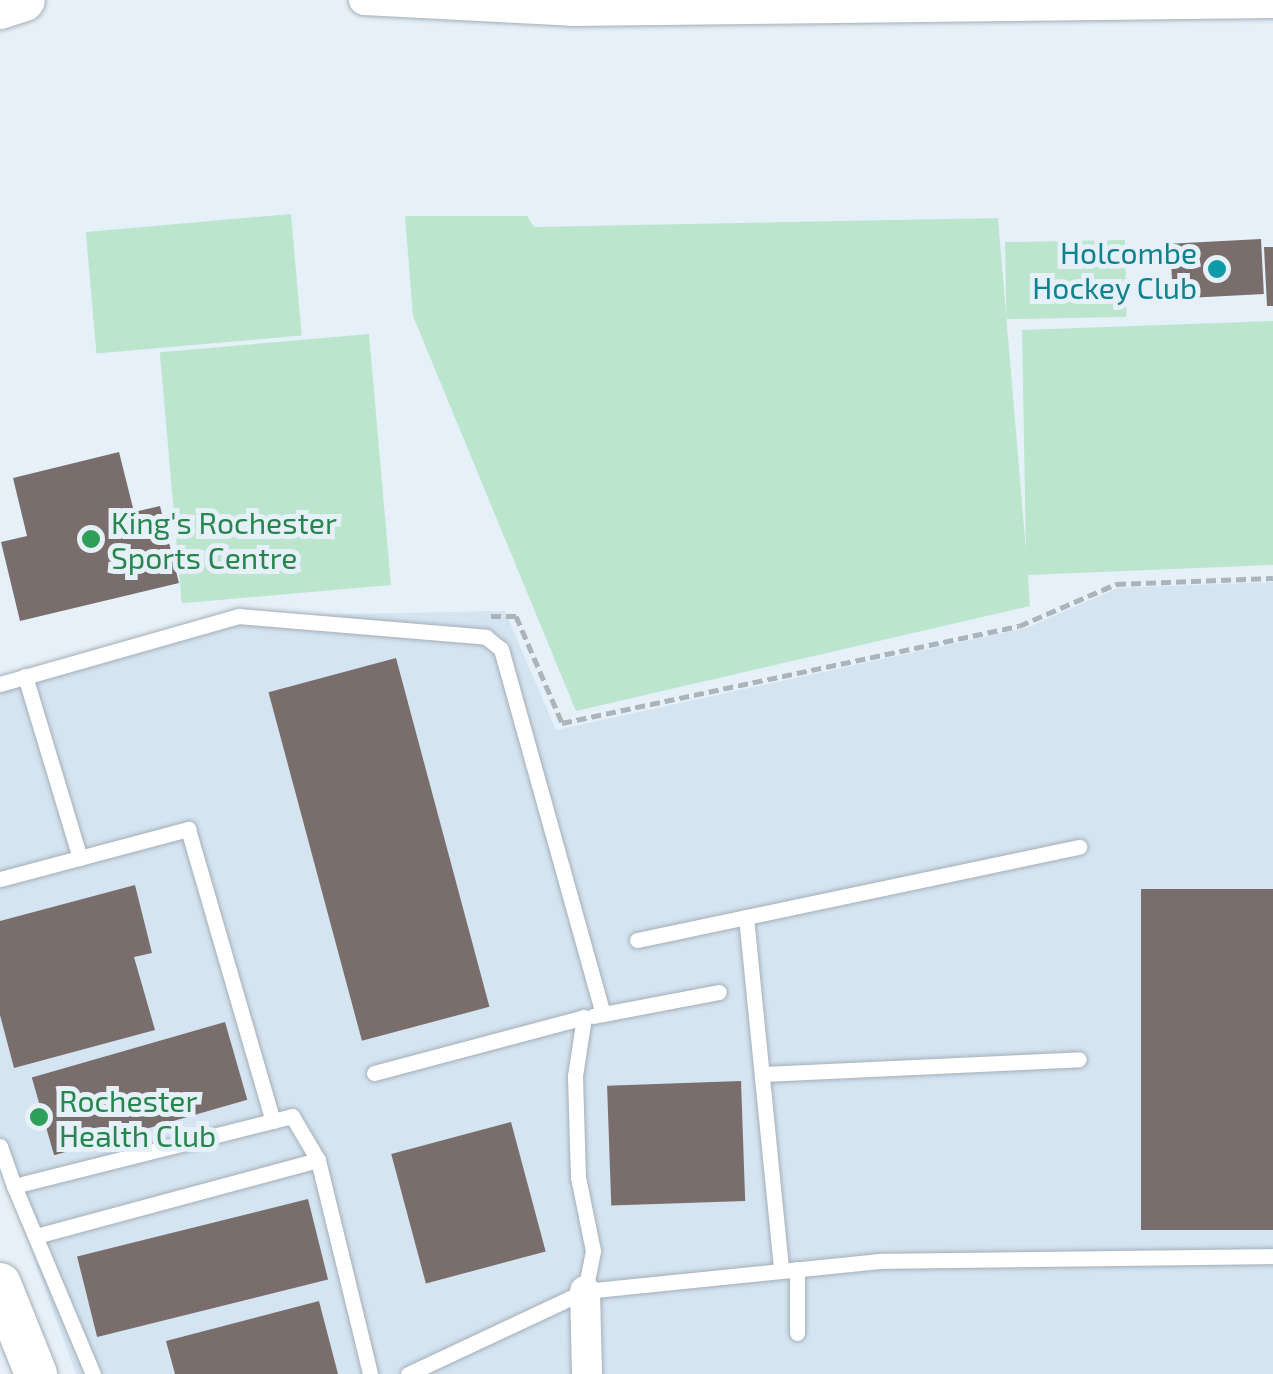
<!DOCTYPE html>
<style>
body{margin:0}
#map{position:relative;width:1273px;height:1374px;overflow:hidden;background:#e6f0f9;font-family:"Exo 2",sans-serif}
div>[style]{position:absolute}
.built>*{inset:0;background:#d4e4f1}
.green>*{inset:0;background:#bce5ce;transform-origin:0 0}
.building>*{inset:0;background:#7a6e6d;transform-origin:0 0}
.path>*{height:5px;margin-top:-2.5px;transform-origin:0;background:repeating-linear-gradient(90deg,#acb4bb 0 10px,transparent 0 15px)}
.roads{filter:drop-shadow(0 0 2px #a4aeb6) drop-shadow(0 0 2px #a4aeb6)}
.lane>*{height:15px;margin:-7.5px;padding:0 7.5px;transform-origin:7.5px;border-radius:7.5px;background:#fff}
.street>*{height:30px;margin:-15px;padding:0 15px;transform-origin:15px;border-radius:15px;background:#fff}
.secondary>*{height:42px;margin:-21px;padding:0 21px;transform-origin:21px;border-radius:21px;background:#fff}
.dots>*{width:28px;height:28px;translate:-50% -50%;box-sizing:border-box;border:5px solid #e6f0f9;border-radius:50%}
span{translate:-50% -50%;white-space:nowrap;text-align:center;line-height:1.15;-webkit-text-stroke:10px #e6f0f9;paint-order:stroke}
.culture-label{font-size:30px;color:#0d838f}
.right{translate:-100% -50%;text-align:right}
.leisure-label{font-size:30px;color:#27864d}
.left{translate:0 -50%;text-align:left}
</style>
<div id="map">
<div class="built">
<div style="clip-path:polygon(1273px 582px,1273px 1374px,76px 1374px,0 1166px,0 683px,238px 616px,505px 611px,556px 730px,1026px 628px,1118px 588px)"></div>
</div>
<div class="green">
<div style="left:291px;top:214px;width:122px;height:206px;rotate:85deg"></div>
<div style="clip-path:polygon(405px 216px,527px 216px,534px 227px,998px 218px,1026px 551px,1022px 330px,1273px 321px,1273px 565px,1028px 575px,1030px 606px,576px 711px,413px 316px)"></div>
<div style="left:1125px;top:240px;width:77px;height:120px;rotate:89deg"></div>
<div style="left:369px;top:334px;width:252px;height:210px;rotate:85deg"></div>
</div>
<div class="building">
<div style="left:1261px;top:239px;width:55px;height:91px;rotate:87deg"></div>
<div style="clip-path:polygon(1264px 247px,1273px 247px,1273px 306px,1267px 306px)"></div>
<div style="clip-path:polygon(119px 452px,134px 512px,160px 506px,179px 583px,20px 621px,1px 542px,27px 536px,13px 478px)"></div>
<div style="left:396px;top:658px;width:361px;height:132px;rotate:75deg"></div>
<div style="clip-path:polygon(135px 885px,152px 953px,134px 957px,155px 1030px,14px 1068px,0 1015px,0 921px)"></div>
<div style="left:1141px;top:889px;width:132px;height:341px"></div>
<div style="left:225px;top:1022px;width:81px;height:201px;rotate:74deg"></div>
<div style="left:741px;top:1081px;width:120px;height:134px;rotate:88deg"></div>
<div style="left:511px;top:1122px;width:134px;height:124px;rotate:75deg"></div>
<div style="left:308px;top:1199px;width:83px;height:238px;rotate:76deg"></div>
<div style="clip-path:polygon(319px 1301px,338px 1374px,175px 1374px,166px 1341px)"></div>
</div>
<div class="path">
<div style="left:491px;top:616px;width:25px"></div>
<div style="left:516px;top:616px;width:116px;rotate:66.7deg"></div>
<div style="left:562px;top:723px;width:467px;rotate:-12deg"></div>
<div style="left:1019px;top:626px;width:106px;rotate:-23.4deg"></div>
<div style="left:1116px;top:584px;width:157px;rotate:-2.2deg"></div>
</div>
<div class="roads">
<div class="lane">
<div style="left:25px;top:676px;width:190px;rotate:73.2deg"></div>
<div style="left:0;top:684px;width:248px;rotate:-15.9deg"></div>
<div style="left:238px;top:616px;width:249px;rotate:4.8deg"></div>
<div style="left:486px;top:637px;width:19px;rotate:39deg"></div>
<div style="left:501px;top:649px;width:379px;rotate:74.4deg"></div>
<div style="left:0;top:879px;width:195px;rotate:-14.9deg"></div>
<div style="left:188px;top:829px;width:304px;rotate:73.8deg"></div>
<div style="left:746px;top:917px;width:353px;rotate:84.3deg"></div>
<div style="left:637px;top:940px;width:452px;rotate:-11.9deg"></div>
<div style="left:593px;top:1016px;width:128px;rotate:-10.8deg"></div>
<div style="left:374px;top:1073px;width:217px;rotate:-14.9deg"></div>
<div style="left:584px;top:1017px;width:60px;rotate:98.7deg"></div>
<div style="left:575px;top:1076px;width:101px;rotate:88.3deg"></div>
<div style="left:578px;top:1177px;width:76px;rotate:78.5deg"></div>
<div style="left:593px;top:1251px;width:41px;rotate:101.3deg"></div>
<div style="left:766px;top:1074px;width:313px;rotate:-2.7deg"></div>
<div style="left:0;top:1146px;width:42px;rotate:70.7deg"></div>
<div style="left:36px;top:1236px;width:292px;rotate:-15.1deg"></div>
<div style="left:797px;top:1333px;width:64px;rotate:-90deg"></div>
<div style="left:93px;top:1374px;width:204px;rotate:-112.8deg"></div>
<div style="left:14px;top:1186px;width:287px;rotate:-14.1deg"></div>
<div style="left:292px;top:1116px;width:51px;rotate:59.4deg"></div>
<div style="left:318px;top:1160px;width:220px;rotate:76.3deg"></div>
<div style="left:408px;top:1374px;width:195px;rotate:-25.1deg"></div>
<div style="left:585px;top:1291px;width:296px;rotate:-5.8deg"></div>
<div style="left:879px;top:1261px;width:394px;rotate:-0.7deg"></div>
</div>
<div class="street">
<div style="left:364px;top:0;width:208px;rotate:3deg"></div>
<div style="left:572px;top:11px;width:701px;rotate:-0.65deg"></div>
<div style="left:585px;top:1291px;width:83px;rotate:88.6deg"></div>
</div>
<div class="secondary">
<div style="left:0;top:8px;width:25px;rotate:-18deg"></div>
<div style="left:0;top:1284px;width:97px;rotate:68.2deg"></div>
</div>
</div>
<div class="dots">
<div style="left:1217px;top:269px;background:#0f9aa8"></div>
<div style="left:91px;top:539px;background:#2e9e5b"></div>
<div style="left:39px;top:1117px;background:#2e9e5b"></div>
</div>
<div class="culture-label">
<span class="right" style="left:1197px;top:269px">Holcombe<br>Hockey Club</span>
</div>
<div class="leisure-label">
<span class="left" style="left:111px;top:539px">King's Rochester<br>Sports Centre</span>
<span class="left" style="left:59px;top:1117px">Rochester<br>Health Club</span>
</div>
</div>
